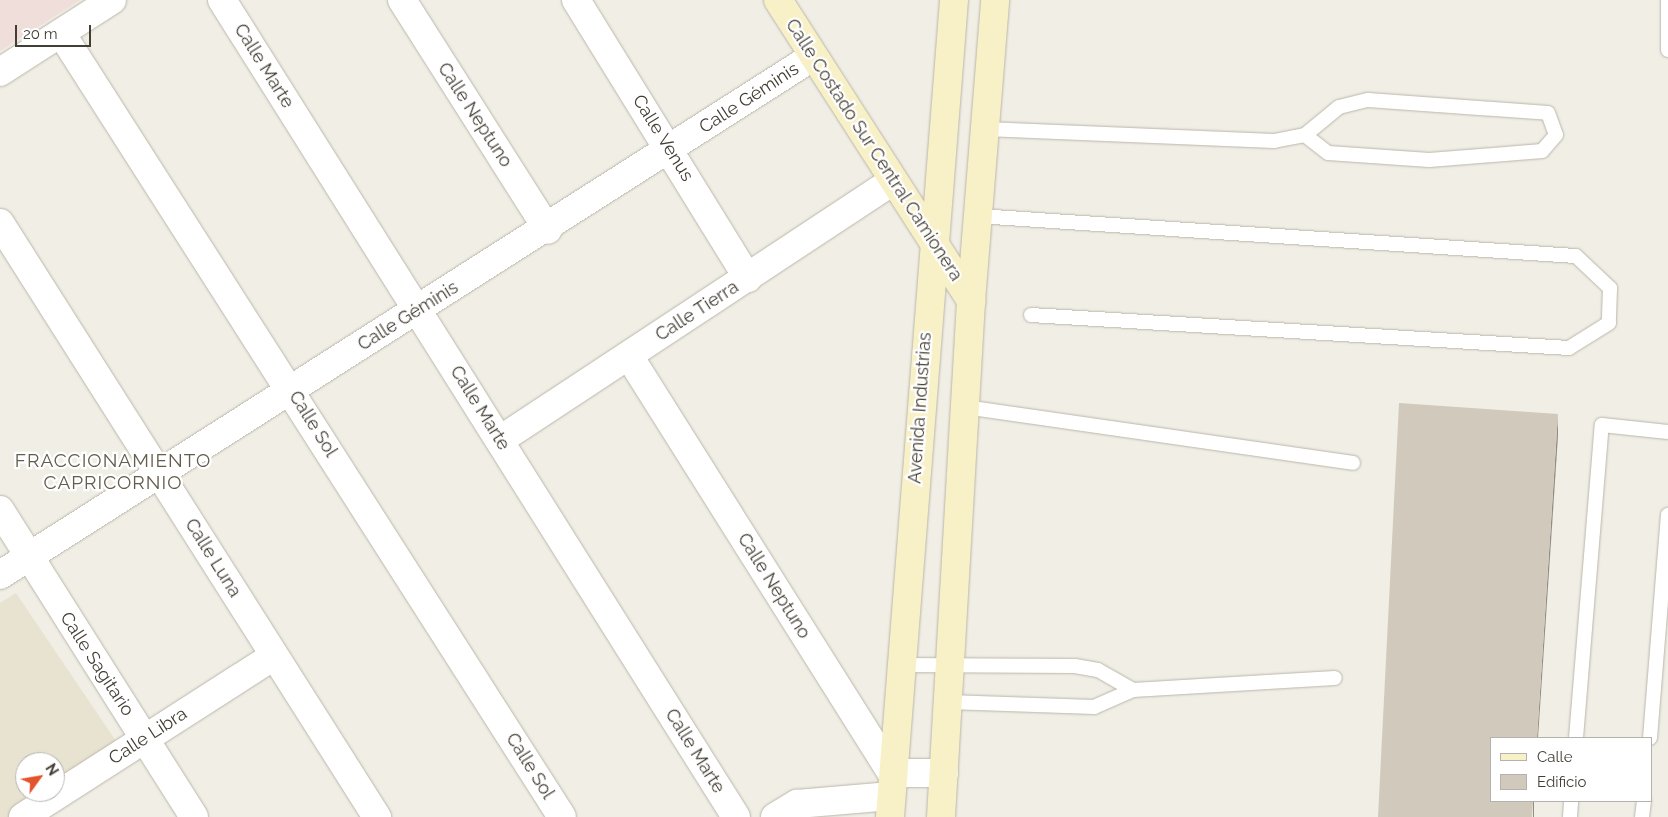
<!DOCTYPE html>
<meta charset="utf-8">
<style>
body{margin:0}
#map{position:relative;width:1668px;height:817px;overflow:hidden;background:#f0eee5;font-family:Raleway,sans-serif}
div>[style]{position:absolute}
.education>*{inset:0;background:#e8e3d0}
.medical>*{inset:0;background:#f0deda}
.roads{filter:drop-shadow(0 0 1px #bbb6a9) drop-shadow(0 0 1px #bbb6a9)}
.lane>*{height:14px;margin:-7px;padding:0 7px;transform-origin:7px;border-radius:7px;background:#fff}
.street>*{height:28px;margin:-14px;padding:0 14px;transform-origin:14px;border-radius:14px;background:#fff}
.secondary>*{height:28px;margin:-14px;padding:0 14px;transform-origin:14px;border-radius:14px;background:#f8f0c7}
.shaded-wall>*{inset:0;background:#928d84;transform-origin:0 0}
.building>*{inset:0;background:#d1cabc}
span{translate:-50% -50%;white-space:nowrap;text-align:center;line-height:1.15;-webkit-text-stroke:4.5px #fff;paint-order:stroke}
.street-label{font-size:18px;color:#423e35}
.neighbourhood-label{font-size:19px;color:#645d4e;letter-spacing:1px}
.legend{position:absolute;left:1490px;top:737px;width:162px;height:65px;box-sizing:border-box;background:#fff;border:1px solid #b3b2ae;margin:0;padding:6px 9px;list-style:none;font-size:15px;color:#423e35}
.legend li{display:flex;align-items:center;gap:10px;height:25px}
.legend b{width:25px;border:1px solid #b3b2ae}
.north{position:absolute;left:15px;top:752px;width:50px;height:50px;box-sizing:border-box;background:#fff;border:1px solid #b3b2ae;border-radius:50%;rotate:58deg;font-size:14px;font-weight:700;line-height:20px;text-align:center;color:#423e35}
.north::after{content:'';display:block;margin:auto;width:18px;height:22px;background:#e2542b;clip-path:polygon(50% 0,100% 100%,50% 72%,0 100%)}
.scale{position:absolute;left:15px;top:25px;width:76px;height:22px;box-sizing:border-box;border:2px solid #423e35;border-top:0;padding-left:6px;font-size:15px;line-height:18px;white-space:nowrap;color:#423e35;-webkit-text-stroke:4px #fff;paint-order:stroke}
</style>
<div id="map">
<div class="education">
<div style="clip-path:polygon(16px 593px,122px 750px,55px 791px,55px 762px,25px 762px,25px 792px,54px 792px,14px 817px,0 817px,0 603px)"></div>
</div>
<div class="medical">
<div style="clip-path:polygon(0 0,80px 0,0 51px)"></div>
</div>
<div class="roads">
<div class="lane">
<div style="left:1668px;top:0;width:50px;rotate:90deg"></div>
<div style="left:985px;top:129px;width:289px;rotate:2.4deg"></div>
<div style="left:1274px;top:141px;width:32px;rotate:-11deg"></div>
<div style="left:1305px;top:135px;width:44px;rotate:-39.5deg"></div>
<div style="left:1339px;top:107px;width:30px;rotate:-14deg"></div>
<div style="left:1368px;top:100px;width:180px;rotate:4.1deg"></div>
<div style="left:1548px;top:113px;width:23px;rotate:70deg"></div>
<div style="left:1556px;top:135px;width:21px;rotate:131deg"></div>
<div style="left:1542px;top:151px;width:113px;rotate:175.4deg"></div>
<div style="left:1429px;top:160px;width:101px;rotate:-176deg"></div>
<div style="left:1328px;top:153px;width:29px;rotate:-142deg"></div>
<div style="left:978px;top:216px;width:599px;rotate:3.83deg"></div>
<div style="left:1576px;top:256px;width:47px;rotate:43.3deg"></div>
<div style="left:1610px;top:288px;width:35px;rotate:92deg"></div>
<div style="left:1609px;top:323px;width:47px;rotate:148deg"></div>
<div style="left:1569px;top:348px;width:539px;rotate:-176.49deg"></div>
<div style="left:965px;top:407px;width:392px;rotate:8.2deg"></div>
<div style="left:901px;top:665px;width:174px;rotate:0.3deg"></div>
<div style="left:1075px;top:666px;width:23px;rotate:10deg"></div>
<div style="left:1098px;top:670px;width:40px;rotate:29.7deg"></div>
<div style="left:948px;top:702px;width:146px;rotate:2deg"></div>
<div style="left:1094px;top:707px;width:43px;rotate:-23.6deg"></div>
<div style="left:1133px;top:690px;width:202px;rotate:-3.4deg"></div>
<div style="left:1576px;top:738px;width:314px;rotate:-85.3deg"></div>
<div style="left:1602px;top:425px;width:66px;rotate:6.1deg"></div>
<div style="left:1650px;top:738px;width:224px;rotate:-85.4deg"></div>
<div style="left:1570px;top:817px;width:16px;rotate:-86deg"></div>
<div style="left:1642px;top:817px;width:16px;rotate:-83deg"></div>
</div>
<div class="street">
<div style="left:222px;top:0;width:965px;rotate:57.82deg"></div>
<div style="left:402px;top:0;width:272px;rotate:57.6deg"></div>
<div style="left:576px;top:0;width:327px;rotate:58.3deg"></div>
<div style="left:61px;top:33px;width:930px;rotate:57.42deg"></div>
<div style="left:0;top:72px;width:133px;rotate:-32.7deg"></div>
<div style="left:0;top:223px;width:704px;rotate:57.6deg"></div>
<div style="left:629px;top:356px;width:493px;rotate:57.8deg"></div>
<div style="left:892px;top:773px;width:52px"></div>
<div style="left:500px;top:440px;width:471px;rotate:-33.4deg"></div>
<div style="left:0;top:510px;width:363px;rotate:57.7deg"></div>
<div style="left:0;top:575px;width:965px;rotate:-32.52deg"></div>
<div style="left:23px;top:817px;width:298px;rotate:-32.7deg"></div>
<div style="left:775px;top:817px;width:26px;rotate:-31deg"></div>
<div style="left:797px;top:804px;width:94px;rotate:-4.9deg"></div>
</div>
<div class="secondary">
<div style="left:778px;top:0;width:358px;rotate:57.3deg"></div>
<div style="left:890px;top:817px;width:820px;rotate:-85.52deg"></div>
<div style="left:941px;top:817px;width:517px;rotate:-86.67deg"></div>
<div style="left:971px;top:301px;width:302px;rotate:-85.4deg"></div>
</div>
</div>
<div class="shaded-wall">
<div style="clip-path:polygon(1558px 414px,1558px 436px,1538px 738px,1537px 738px)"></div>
<div style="left:1533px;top:801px;width:1px;height:16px"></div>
</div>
<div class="building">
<div style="clip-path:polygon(1399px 403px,1558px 414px,1537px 738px,1492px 738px,1492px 801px,1533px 801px,1532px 817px,1378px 817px)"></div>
</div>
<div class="street-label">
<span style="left:264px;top:66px;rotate:58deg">Calle Marte</span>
<span style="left:749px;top:98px;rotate:-33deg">Calle Géminis</span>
<span style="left:475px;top:115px;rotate:57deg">Calle Neptuno</span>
<span style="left:663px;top:138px;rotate:58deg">Calle Venus</span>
<span style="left:874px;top:150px;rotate:57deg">Calle Costado Sur Central Camionera</span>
<span style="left:697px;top:311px;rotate:-33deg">Calle Tierra</span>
<span style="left:408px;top:316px;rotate:-32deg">Calle Géminis</span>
<span style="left:480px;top:408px;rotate:58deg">Calle Marte</span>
<span style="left:920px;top:408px;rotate:-86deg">Avenida Industrias</span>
<span style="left:313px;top:424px;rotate:58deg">Calle Sol</span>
<span style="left:213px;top:558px;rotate:58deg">Calle Luna</span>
<span style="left:774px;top:586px;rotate:58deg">Calle Neptuno</span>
<span style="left:97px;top:664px;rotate:57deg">Calle Sagitario</span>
<span style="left:148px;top:736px;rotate:-33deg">Calle Libra</span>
<span style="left:695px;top:751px;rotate:58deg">Calle Marte</span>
<span style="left:530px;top:766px;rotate:58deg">Calle Sol</span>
</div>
<div class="neighbourhood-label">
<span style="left:113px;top:472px">FRACCIONAMIENTO<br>CAPRICORNIO</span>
</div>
<ul class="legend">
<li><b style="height:6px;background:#f8f0c7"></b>Calle</li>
<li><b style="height:14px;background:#d1cabc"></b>Edificio</li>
</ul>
<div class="north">N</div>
<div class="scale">20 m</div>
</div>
